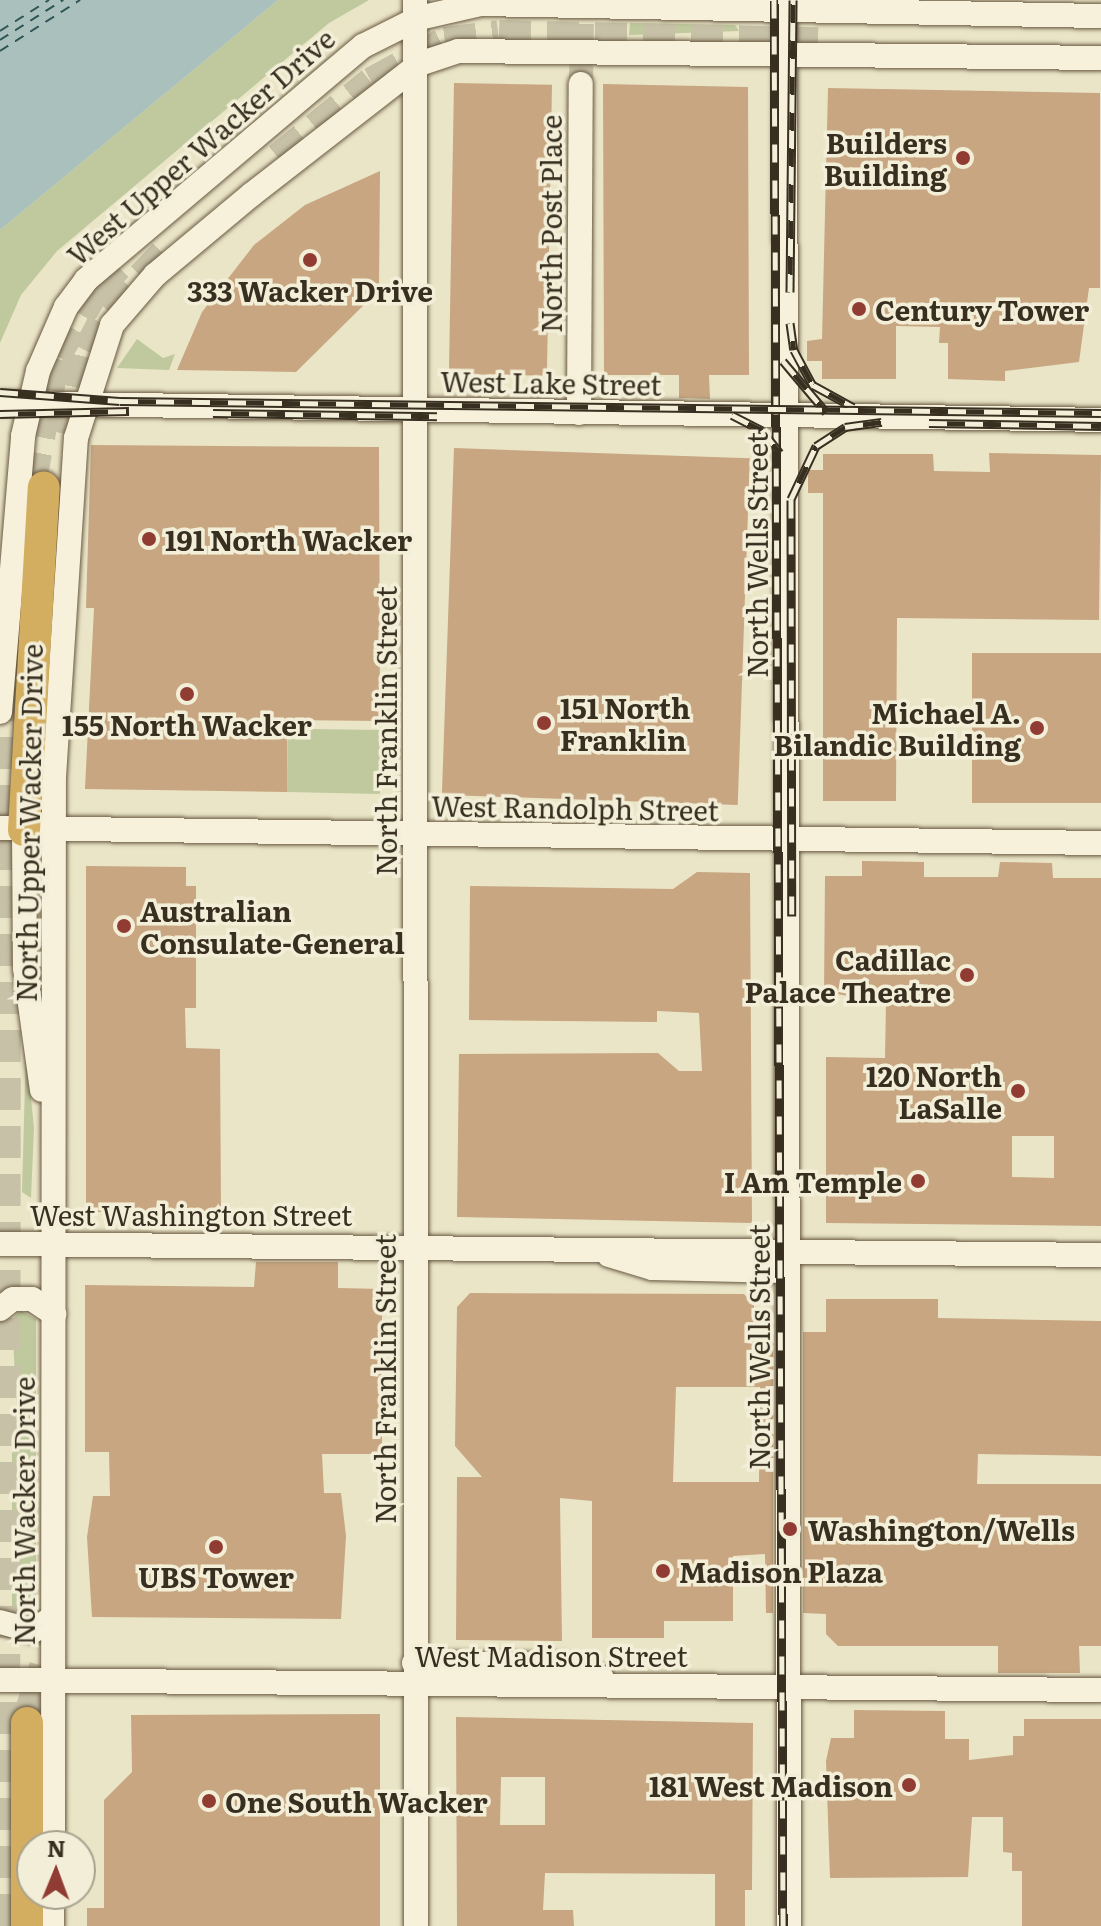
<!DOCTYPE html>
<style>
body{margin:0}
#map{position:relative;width:1101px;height:1926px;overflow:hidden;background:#ebe5c8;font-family:Literata,serif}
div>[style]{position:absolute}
.green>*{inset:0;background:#bfc99d}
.water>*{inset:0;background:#a9c0bc}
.ferry>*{height:2px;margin-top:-1px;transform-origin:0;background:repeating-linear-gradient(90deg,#315556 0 10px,transparent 0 18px)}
.building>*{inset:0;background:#c7a681;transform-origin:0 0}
.secondary-tunnel>*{height:24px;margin-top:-12px;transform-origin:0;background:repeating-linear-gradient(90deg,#c7c1a7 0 24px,transparent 0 36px)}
.highway-tunnel>*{height:32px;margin-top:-16px;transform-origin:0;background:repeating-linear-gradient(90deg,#c7c1a7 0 32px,transparent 0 48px)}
.roads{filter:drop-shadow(0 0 2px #685941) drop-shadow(0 0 2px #685941)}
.secondary>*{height:24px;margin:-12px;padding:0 12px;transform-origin:12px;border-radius:12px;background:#f7f1db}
.highway>*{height:32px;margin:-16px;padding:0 16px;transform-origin:16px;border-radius:16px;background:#d4ae60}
.rail>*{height:9px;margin-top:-4.5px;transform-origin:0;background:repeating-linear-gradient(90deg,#f3eed7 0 18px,#382f21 0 36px);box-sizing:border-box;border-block:2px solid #382f21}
.dots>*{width:22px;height:22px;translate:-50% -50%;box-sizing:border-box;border:4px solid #f3eed7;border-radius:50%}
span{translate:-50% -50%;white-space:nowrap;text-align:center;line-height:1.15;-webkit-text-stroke:7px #f3eed7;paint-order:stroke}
.poi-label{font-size:28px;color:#382f21;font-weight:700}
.right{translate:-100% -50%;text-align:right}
.left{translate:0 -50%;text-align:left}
.street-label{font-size:28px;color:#382f21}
.north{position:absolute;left:16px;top:1830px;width:80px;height:80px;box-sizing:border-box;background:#f3eed7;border:2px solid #a8a28e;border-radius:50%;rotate:1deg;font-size:22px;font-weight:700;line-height:32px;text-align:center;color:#382f21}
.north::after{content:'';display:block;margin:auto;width:28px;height:36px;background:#913c33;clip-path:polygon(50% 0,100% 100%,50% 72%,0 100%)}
</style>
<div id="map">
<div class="green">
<div style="clip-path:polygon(278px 0,369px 0,329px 23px,57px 251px,21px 295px,0 343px,0 230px)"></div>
<div style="clip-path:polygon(630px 23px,735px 25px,739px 31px,629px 35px)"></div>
<div style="clip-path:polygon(137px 339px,163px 358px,175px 354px,169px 370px,117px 368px)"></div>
<div style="clip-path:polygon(288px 655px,306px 655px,311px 729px,380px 730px,380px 794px,287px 792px)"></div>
<div style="clip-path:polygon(26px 1048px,34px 1128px,31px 1198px,22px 1192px)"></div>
<div style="clip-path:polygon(21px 1311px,36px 1319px,36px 1610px,27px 1619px,12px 1609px,12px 1448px,18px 1437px,12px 1319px)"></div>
</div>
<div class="water">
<div style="clip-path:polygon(0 0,278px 0,0 230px)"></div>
</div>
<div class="ferry">
<div style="left:0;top:31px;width:58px;rotate:-32.3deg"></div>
<div style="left:0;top:40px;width:75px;rotate:-32.4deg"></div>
<div style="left:0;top:51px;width:95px;rotate:-32.5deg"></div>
</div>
<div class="building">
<div style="left:454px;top:83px;width:98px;height:291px;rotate:1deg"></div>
<div style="clip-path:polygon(603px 84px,748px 87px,749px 375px,709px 375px,710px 399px,679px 398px,679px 375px,604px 375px)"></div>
<div style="clip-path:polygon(828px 88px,1100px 93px,1100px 288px,1089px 288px,1079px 362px,1005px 371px,1005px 381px,948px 379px,948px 343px,939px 343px,940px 327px,896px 326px,896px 379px,822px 379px,822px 361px,807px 361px,807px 341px,822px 339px)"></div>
<div style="clip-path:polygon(380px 171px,379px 290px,296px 372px,177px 370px,202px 312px,254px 245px,305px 205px)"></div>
<div style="clip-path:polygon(91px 445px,379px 447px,380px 721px,287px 720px,287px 792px,85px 789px,94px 608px,86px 608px)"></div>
<div style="left:454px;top:448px;width:296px;height:347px;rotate:2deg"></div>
<div style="clip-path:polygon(989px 453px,1101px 455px,1099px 620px,897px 618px,896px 801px,823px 801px,823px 493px,808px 493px,808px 470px,823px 470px,823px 454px,933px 454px,934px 471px,990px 472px)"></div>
<div style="left:972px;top:653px;width:129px;height:150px"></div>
<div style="clip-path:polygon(evenodd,862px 861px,924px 862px,924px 877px,998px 877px,1000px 862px,1052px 863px,1053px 878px,1101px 878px,1101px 1226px,826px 1223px,826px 1057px,885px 1058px,886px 1002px,824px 992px,825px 876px,862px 876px,862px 861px,1012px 1136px,1054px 1136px,1054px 1178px,1012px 1177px,1012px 1136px)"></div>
<div style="clip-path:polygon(86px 866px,186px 867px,186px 886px,196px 886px,196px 1008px,185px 1008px,186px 1048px,220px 1049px,221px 1211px,86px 1212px)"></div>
<div style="clip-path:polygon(697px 872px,750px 873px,752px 1223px,457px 1217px,459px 1054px,658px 1053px,679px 1071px,702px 1071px,699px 1013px,657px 1011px,657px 1022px,469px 1020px,470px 886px,673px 889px)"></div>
<div style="clip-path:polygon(256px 1262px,338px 1262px,338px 1288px,382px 1289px,382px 1454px,322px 1454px,324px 1493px,341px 1493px,346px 1536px,341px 1619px,92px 1617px,87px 1537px,93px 1496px,110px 1496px,109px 1452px,85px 1452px,85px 1285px,254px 1287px)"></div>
<div style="clip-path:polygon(evenodd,470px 1293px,744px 1294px,754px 1305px,754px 1331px,773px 1332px,773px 1613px,766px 1613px,765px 1554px,733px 1556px,733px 1621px,664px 1621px,664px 1638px,592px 1638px,592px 1501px,560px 1498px,562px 1641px,456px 1640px,457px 1477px,482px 1477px,455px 1446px,457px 1307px,470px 1293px,676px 1387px,760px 1387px,759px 1482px,673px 1482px,676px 1387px)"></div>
<div style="clip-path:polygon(826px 1299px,938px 1299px,938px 1318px,1101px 1321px,1101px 1456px,978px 1454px,977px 1484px,1101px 1484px,1101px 1646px,1079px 1646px,1080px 1673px,998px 1673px,998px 1646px,838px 1646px,826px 1634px,826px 1614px,803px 1613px,803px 1332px,826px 1332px)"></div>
<div style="clip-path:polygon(854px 1710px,945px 1711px,945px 1739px,969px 1739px,969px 1760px,1013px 1755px,1013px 1736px,1024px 1736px,1024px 1719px,1101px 1719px,1101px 1926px,1022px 1926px,1022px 1871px,1012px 1871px,1012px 1853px,1003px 1852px,1003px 1817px,972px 1817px,968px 1877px,830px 1878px,826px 1761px,831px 1738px,854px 1738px)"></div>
<div style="clip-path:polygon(380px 1714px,380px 1926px,87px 1926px,87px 1908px,104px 1908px,104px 1800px,132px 1772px,131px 1715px)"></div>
<div style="clip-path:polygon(evenodd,456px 1717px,753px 1723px,752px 1890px,745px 1890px,745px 1926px,715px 1926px,715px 1874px,545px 1873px,543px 1910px,573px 1910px,574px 1926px,457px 1926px,456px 1717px,501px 1777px,545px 1777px,545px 1825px,500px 1825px,501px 1777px)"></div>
</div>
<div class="secondary-tunnel">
<div style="left:581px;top:84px;width:68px;rotate:-89.2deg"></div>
</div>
<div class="highway-tunnel">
<div style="left:279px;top:159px;width:120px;rotate:-39.3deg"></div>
<div style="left:372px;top:83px;width:83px;rotate:-28.7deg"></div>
<div style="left:445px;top:43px;width:54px;rotate:-7.4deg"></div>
<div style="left:499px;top:36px;width:319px;rotate:1.3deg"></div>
<div style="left:68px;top:435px;width:85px;rotate:-76.5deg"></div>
<div style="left:88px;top:352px;width:45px;rotate:-62.3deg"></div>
<div style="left:109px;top:312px;width:91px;rotate:-45.9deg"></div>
<div style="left:30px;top:484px;width:131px;rotate:-79deg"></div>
<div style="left:55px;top:355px;width:77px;rotate:-58.8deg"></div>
<div style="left:95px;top:289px;width:48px;rotate:-46.7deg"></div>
<div style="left:52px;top:598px;width:97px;rotate:-84.7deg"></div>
<div style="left:27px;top:1723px;width:59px;rotate:-72.2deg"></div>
<div style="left:4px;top:1926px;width:1061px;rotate:-89.95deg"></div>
<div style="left:5px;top:865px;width:192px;rotate:-87.3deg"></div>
</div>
<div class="roads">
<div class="secondary">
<div style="left:415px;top:0;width:1926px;rotate:89.97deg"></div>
<div style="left:785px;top:0;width:1926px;rotate:89.88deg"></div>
<div style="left:0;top:403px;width:1101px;rotate:0.88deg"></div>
<div style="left:579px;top:413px;width:329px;rotate:-89.7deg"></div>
<div style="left:0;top:712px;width:277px;rotate:-85.2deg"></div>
<div style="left:23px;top:436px;width:67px;rotate:-77deg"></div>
<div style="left:38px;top:371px;width:70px;rotate:-66.4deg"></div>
<div style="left:66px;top:307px;width:34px;rotate:-53deg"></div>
<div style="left:86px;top:280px;width:363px;rotate:-40.2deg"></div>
<div style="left:363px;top:46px;width:63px;rotate:-26.6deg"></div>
<div style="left:419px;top:18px;width:63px;rotate:-12.9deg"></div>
<div style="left:480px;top:4px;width:621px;rotate:1.11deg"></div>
<div style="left:0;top:828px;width:1101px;rotate:0.78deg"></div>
<div style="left:24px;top:830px;width:138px;rotate:89.6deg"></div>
<div style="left:25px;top:968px;width:123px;rotate:82.1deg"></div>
<div style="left:0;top:1244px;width:1101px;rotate:0.57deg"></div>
<div style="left:609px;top:1255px;width:45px;rotate:16.8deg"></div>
<div style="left:652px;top:1268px;width:135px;rotate:1.3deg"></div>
<div style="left:0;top:1309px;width:16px;rotate:-38deg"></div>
<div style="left:13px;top:1299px;width:19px"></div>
<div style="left:32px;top:1299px;width:27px;rotate:34deg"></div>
<div style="left:0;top:1622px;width:34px;rotate:15deg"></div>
<div style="left:33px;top:1631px;width:24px;rotate:-35deg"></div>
<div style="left:414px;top:1663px;width:150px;rotate:0.8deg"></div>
<div style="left:564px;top:1665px;width:40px;rotate:18.9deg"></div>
<div style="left:0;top:1680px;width:1101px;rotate:0.52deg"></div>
<div style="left:53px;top:1846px;width:1069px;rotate:-89.95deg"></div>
<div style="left:54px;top:777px;width:340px;rotate:-86.3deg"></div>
<div style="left:76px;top:438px;width:119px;rotate:-72.3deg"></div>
<div style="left:112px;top:325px;width:66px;rotate:-49.3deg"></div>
<div style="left:155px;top:275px;width:125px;rotate:-39.8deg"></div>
<div style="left:251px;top:195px;width:213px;rotate:-37.9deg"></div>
<div style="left:419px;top:64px;width:41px;rotate:-18.4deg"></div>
<div style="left:458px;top:51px;width:643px;rotate:0.62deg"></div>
<div style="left:52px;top:1926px;width:32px;rotate:-90deg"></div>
</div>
<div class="highway">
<div style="left:24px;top:830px;width:343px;rotate:-86.7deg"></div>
<div style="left:27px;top:1926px;width:203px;rotate:-90deg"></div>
</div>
</div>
<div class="rail">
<div style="left:774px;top:0;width:1926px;rotate:89.73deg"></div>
<div style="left:790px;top:292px;width:292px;rotate:-89.4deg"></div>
<div style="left:790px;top:323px;width:27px;rotate:82deg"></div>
<div style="left:794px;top:350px;width:40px;rotate:62deg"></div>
<div style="left:813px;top:385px;width:46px;rotate:28.8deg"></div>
<div style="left:783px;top:361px;width:67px;rotate:49.9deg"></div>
<div style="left:0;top:392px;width:120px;rotate:4.3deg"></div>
<div style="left:120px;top:401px;width:981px;rotate:0.7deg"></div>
<div style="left:213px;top:413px;width:224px;rotate:0.8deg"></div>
<div style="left:0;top:414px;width:129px;rotate:-1.3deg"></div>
<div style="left:732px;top:415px;width:34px;rotate:27deg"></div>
<div style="left:762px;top:430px;width:29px;rotate:52deg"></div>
<div style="left:929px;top:423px;width:172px;rotate:1deg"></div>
<div style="left:791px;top:499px;width:59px;rotate:-64.7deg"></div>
<div style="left:816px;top:446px;width:35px;rotate:-33deg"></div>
<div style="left:845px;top:427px;width:37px;rotate:-8deg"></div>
<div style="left:791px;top:500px;width:416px;rotate:89.9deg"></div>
</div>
<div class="dots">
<div style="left:963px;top:158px;background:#913c33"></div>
<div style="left:310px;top:260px;background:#913c33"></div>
<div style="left:859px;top:309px;background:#913c33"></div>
<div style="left:149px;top:539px;background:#913c33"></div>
<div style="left:187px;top:694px;background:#913c33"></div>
<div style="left:544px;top:723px;background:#913c33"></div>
<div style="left:1037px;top:728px;background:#913c33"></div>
<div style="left:124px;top:926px;background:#913c33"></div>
<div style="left:967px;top:975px;background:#913c33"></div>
<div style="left:1018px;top:1091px;background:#913c33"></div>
<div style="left:918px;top:1181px;background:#913c33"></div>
<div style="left:790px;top:1529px;background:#913c33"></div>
<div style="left:216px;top:1547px;background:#913c33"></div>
<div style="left:663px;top:1571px;background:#913c33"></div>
<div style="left:909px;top:1785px;background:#913c33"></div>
<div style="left:209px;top:1801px;background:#913c33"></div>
</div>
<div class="poi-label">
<span class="right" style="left:947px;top:158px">Builders<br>Building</span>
<span style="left:310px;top:290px">333 Wacker Drive</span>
<span class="left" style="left:875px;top:309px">Century Tower</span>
<span class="left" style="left:165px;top:539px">191 North Wacker</span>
<span class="left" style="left:560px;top:723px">151 North<br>Franklin</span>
<span class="right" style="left:1021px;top:728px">Michael A.<br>Bilandic Building</span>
<span style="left:187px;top:724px">155 North Wacker</span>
<span class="left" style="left:140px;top:926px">Australian<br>Consulate-General</span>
<span class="right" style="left:951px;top:975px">Cadillac<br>Palace Theatre</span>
<span class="right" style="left:1002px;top:1091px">120 North<br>LaSalle</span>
<span class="right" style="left:902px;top:1181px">I Am Temple</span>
<span class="left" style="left:808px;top:1529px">Washington/Wells</span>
<span class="left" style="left:679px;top:1571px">Madison Plaza</span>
<span style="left:216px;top:1576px">UBS Tower</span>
<span class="right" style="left:893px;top:1785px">181 West Madison</span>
<span class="left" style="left:225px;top:1801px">One South Wacker</span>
</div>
<div class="street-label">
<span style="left:200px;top:146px;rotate:-41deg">West Upper Wacker Drive</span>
<span style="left:550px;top:224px;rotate:-90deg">North Post Place</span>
<span style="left:551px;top:382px;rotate:1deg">West Lake Street</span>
<span style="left:756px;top:555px;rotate:-90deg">North Wells Street</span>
<span style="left:385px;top:731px;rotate:-90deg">North Franklin Street</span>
<span style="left:575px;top:807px;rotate:1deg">West Randolph Street</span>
<span style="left:28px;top:823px;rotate:-89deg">North Upper Wacker Drive</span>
<span style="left:191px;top:1214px">West Washington Street</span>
<span style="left:758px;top:1347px;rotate:-90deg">North Wells Street</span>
<span style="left:384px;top:1379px;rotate:-90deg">North Franklin Street</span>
<span style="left:23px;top:1511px;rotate:-90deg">North Wacker Drive</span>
<span style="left:551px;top:1655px">West Madison Street</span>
</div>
<div class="north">N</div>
</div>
